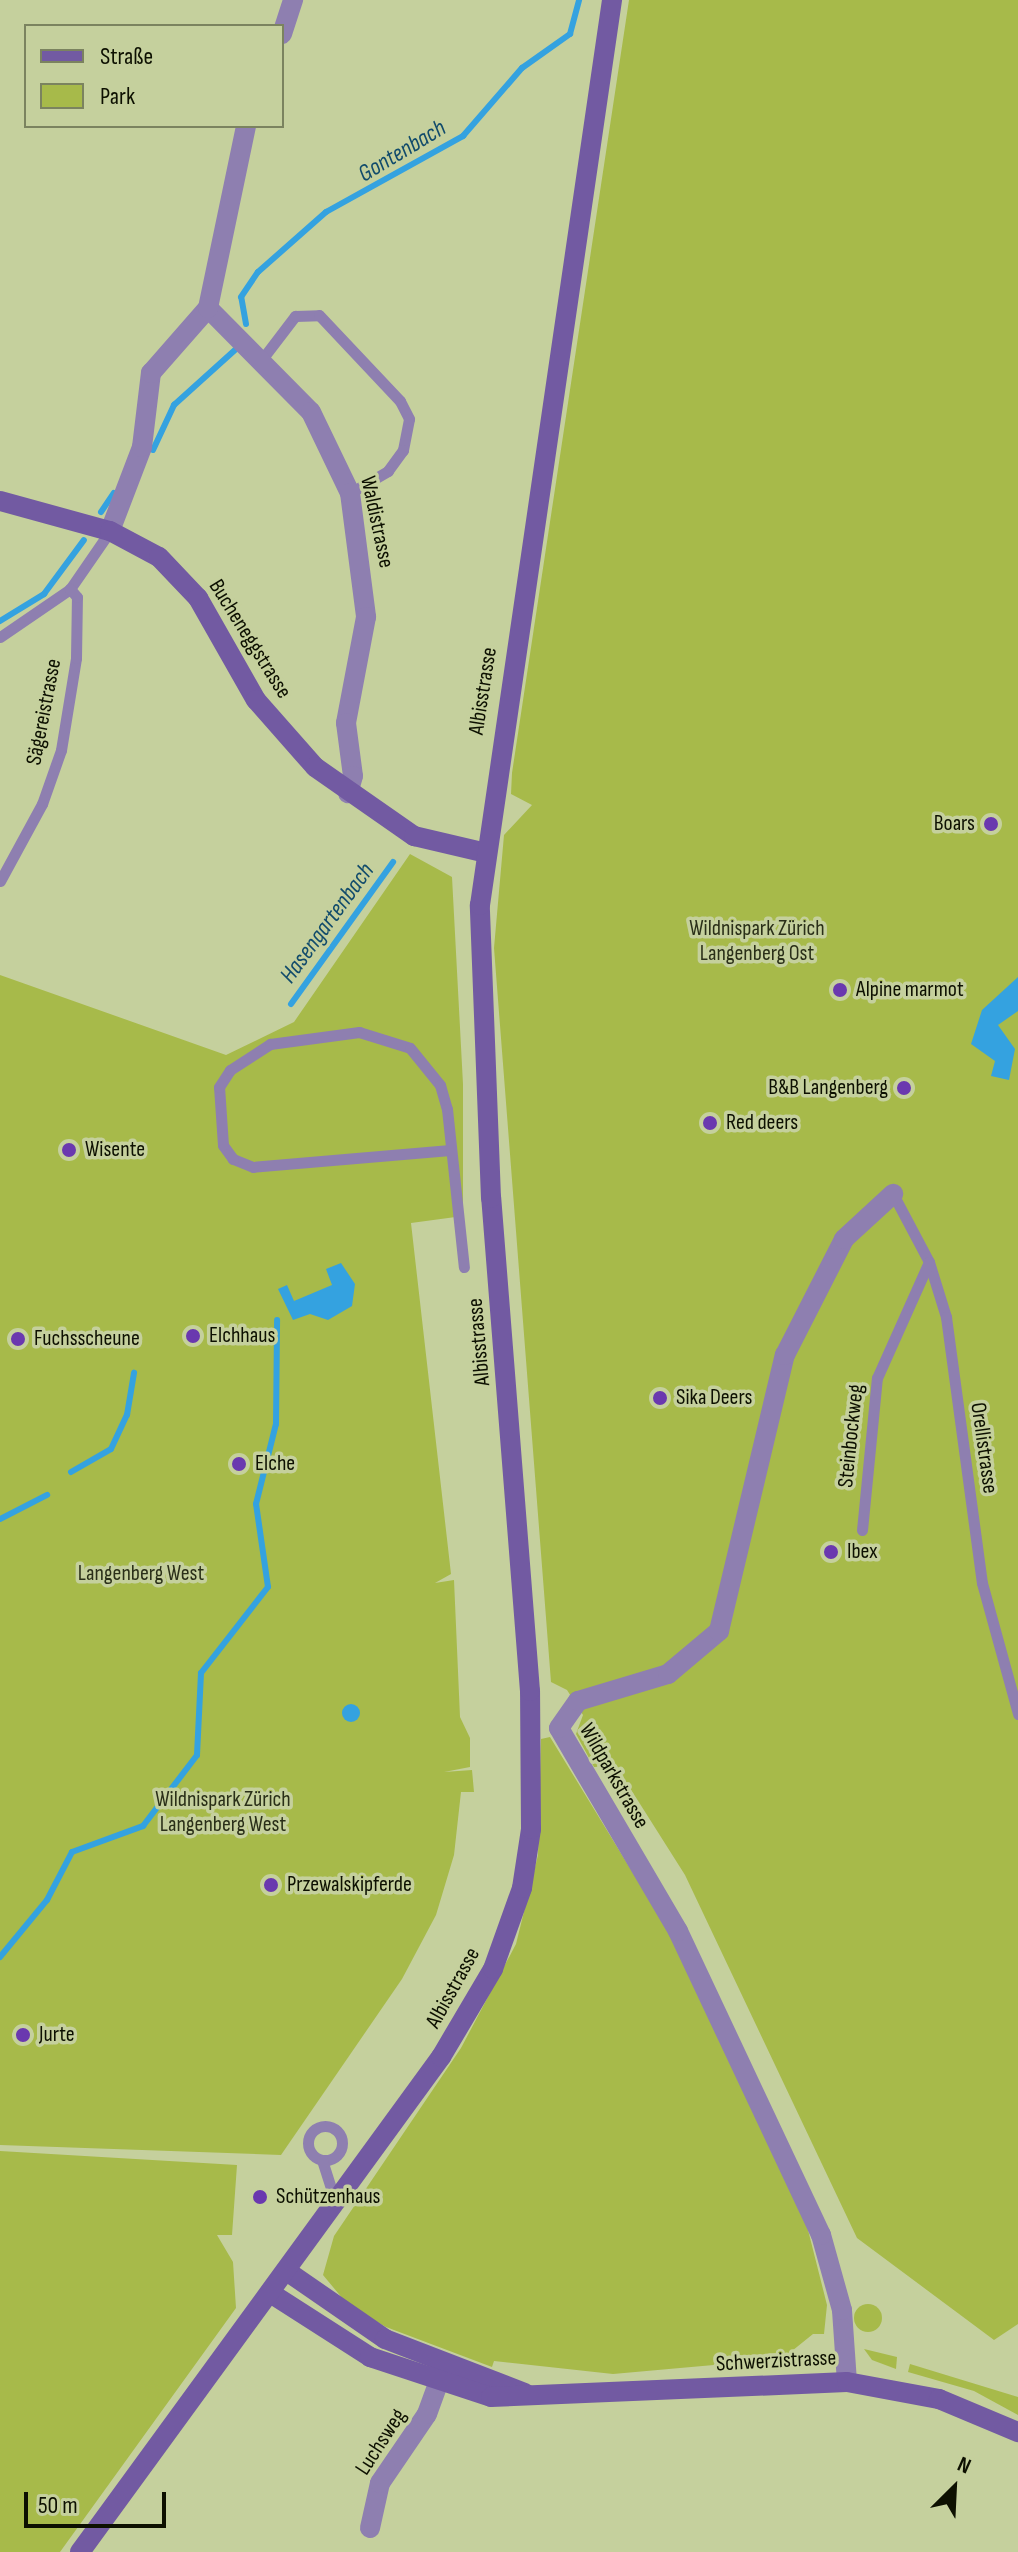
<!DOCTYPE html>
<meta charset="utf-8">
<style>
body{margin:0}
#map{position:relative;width:1018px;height:2552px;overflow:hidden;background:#c5d09d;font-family:"Sofia Sans Condensed",sans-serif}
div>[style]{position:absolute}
.green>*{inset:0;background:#a7ba4a}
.round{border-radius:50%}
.water>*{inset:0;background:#34a2e0}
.stream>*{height:6px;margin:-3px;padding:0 3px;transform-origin:3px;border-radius:3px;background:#34a2e0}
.lane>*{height:11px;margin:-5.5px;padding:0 5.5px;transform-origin:5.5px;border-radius:5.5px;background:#8e7fb0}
.lane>.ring{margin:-5.5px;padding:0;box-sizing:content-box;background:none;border:11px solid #8e7fb0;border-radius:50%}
.street>*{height:20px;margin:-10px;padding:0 10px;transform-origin:10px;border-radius:10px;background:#8e7fb0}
.secondary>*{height:20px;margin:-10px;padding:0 10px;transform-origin:10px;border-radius:10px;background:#725aa2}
.dots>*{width:22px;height:22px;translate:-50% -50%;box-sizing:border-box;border:4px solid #c5d09d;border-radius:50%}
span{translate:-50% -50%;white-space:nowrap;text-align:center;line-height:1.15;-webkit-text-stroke:7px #c5d09d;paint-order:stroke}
.street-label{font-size:22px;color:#0d1001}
.poi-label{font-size:22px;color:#0d1001}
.right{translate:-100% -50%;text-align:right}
.left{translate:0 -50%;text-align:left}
.park-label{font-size:22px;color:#2a2f18}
.water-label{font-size:24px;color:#114b6b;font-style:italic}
.legend{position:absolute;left:24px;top:24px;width:260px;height:104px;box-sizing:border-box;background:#c5d09d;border:2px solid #7b835f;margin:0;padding:10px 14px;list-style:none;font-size:24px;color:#0d1001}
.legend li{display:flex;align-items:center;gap:16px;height:40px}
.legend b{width:40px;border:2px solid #7b835f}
.north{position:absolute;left:914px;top:2448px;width:80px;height:80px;-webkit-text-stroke:6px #c5d09d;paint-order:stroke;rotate:24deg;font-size:22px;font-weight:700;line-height:32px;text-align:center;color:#0d1001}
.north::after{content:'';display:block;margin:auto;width:28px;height:36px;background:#0d1001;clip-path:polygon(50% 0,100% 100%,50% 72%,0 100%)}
.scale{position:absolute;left:24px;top:2492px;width:142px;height:36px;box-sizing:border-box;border:4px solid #0d1001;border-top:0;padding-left:10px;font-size:24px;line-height:28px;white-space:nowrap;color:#0d1001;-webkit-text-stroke:6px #c5d09d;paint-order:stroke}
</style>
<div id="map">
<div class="green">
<div style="clip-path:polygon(629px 0,1018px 0,1018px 2324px,994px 2340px,857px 2238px,685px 1875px,616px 1766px,594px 1767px,576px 1734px,583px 1715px,567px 1690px,551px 1682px,494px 948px,504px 835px,532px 805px,511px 794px,512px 773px)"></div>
<div style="clip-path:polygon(410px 854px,452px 877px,463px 1084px,463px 1216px,411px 1223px,451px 1574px,435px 1583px,454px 1580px,460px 1717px,470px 1738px,470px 1767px,444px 1772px,472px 1770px,474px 1792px,461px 1792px,454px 1855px,436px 1915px,402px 1979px,281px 2155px,0 2145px,0 975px,226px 1055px,294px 1022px)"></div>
<div style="clip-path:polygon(550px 1737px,669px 1932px,806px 2222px,827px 2305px,824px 2334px,813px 2334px,782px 2359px,613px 2374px,494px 2361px,492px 2367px,386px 2327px,348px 2305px,323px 2275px,334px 2236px,461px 2048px,516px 1944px,538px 1855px,541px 1739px)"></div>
<div style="clip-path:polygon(0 2151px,237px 2165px,232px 2235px,217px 2235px,233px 2262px,236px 2308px,60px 2552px,0 2552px)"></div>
<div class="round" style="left:854px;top:2304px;width:28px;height:28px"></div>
<div style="clip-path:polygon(864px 2349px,897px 2357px,896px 2369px,872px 2360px)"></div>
<div style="clip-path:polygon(910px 2364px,1018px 2397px,1018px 2415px,974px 2391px,908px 2372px)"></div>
</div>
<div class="water">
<div style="clip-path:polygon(1018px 977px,1018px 1011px,998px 1025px,1015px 1049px,1009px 1080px,991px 1076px,995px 1061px,971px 1044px,982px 1010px)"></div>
<div style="clip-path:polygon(341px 1263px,355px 1284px,352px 1306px,328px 1320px,310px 1314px,293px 1320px,278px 1289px,287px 1285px,294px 1301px,332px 1285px,326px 1269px)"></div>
<div class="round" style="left:342px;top:1704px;width:18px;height:18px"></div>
</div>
<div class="stream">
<div style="left:246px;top:324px;width:27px;rotate:-100deg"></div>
<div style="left:241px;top:297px;width:30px;rotate:-56deg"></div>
<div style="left:258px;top:272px;width:91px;rotate:-41.4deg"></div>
<div style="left:326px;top:212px;width:157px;rotate:-29deg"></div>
<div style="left:463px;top:136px;width:90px;rotate:-49.1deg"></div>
<div style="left:522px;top:68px;width:59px;rotate:-35.3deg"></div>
<div style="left:570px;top:34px;width:35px;rotate:-75deg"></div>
<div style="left:153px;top:450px;width:50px;rotate:-65deg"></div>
<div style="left:174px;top:405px;width:84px;rotate:-42.1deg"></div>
<div style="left:101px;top:512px;width:23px;rotate:-56deg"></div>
<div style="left:0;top:621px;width:52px;rotate:-31.5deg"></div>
<div style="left:44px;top:594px;width:67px;rotate:-53.5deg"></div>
<div style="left:291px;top:1004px;width:175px;rotate:-54.3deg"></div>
<div style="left:71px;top:1472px;width:46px;rotate:-29.9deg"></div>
<div style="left:111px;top:1449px;width:38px;rotate:-65deg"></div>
<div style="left:127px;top:1415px;width:43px;rotate:-80.5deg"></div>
<div style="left:0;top:1519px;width:53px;rotate:-27.1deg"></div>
<div style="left:0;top:1957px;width:74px;rotate:-50.5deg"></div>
<div style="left:47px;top:1900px;width:54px;rotate:-62.5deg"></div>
<div style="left:72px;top:1852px;width:76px;rotate:-20.1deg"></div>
<div style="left:143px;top:1826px;width:89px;rotate:-52.7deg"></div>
<div style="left:197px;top:1755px;width:82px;rotate:-87.2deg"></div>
<div style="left:201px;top:1673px;width:109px;rotate:-52.1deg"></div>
<div style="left:268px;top:1587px;width:84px;rotate:-98.2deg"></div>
<div style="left:256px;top:1504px;width:82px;rotate:-76deg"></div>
<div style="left:276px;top:1424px;width:104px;rotate:-89.4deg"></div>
</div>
<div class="lane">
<div style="left:263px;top:358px;width:53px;rotate:-52.7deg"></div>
<div style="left:295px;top:316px;width:24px;rotate:-2deg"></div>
<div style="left:319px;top:315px;width:118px;rotate:46.7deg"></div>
<div style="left:400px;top:401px;width:20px;rotate:63deg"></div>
<div style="left:409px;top:419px;width:32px;rotate:101deg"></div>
<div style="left:403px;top:450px;width:26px;rotate:126deg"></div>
<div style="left:388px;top:471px;width:44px;rotate:149.9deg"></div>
<div style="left:0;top:637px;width:85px;rotate:-34.4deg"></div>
<div style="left:70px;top:589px;width:70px;rotate:-55.4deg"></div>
<div style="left:0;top:881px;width:88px;rotate:-61.4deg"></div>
<div style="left:42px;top:804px;width:57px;rotate:-70.6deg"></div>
<div style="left:61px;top:750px;width:93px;rotate:-80.7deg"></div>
<div style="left:76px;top:658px;width:61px;rotate:-89.1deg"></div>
<div style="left:77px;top:597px;width:11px;rotate:-131deg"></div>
<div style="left:450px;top:1150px;width:198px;rotate:175.1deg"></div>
<div style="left:253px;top:1167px;width:22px;rotate:-158deg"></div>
<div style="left:233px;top:1159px;width:17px;rotate:-126deg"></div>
<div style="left:223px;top:1145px;width:58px;rotate:-93.9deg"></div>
<div style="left:219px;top:1087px;width:20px;rotate:-57deg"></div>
<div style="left:230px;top:1070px;width:48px;rotate:-33deg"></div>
<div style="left:270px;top:1044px;width:90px;rotate:-7.7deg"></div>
<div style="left:359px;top:1032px;width:53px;rotate:17.4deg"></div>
<div style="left:410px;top:1048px;width:48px;rotate:51deg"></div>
<div style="left:440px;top:1085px;width:25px;rotate:74deg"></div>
<div style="left:447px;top:1109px;width:159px;rotate:83.9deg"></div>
<div style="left:893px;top:1194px;width:77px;rotate:62.1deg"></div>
<div style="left:929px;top:1262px;width:58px;rotate:72.8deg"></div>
<div style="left:946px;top:1317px;width:268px;rotate:82.3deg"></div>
<div style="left:982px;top:1583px;width:136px;rotate:74.6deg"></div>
<div style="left:862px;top:1530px;width:153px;rotate:-84.4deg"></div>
<div style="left:877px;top:1378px;width:127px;rotate:-65.9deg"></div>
<div class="ring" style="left:308px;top:2126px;width:23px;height:23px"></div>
<div style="left:322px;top:2160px;width:46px;rotate:72.3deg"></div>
</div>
<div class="street">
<div style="left:282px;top:34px;width:36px;rotate:-72deg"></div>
<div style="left:208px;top:308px;width:146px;rotate:45.3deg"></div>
<div style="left:311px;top:412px;width:90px;rotate:64.3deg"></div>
<div style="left:350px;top:493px;width:125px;rotate:82.6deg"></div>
<div style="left:366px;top:617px;width:108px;rotate:100.7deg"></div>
<div style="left:346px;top:723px;width:53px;rotate:82.5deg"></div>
<div style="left:353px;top:776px;width:18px;rotate:106deg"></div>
<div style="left:110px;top:531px;width:90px;rotate:-69.1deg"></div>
<div style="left:142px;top:447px;width:75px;rotate:-83.1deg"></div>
<div style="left:151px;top:373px;width:86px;rotate:-48.8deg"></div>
<div style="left:208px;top:308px;width:186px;rotate:-78.2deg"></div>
<div style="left:847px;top:2382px;width:72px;rotate:-94deg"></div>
<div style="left:842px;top:2310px;width:78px;rotate:-105.6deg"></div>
<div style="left:821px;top:2235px;width:336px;rotate:-115.2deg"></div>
<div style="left:678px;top:1931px;width:235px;rotate:-120.4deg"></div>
<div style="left:559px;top:1728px;width:33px;rotate:-55deg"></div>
<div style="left:578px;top:1701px;width:94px;rotate:-16.7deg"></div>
<div style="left:668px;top:1674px;width:67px;rotate:-40.1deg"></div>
<div style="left:719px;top:1631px;width:284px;rotate:-76.6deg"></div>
<div style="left:785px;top:1355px;width:130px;rotate:-63deg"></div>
<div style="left:844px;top:1239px;width:67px;rotate:-42.6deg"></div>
<div style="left:370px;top:2528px;width:46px;rotate:-77.5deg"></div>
<div style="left:380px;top:2483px;width:83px;rotate:-55.7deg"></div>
<div style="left:427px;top:2414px;width:33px;rotate:-70deg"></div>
</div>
<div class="secondary">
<div style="left:0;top:501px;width:114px;rotate:15.3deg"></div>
<div style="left:110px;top:531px;width:55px;rotate:28deg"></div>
<div style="left:159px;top:557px;width:57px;rotate:46.4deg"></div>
<div style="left:198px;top:598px;width:117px;rotate:60.4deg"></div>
<div style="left:256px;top:700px;width:89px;rotate:48.6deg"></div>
<div style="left:315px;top:767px;width:121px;rotate:34.9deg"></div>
<div style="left:414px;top:836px;width:70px;rotate:13.2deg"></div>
<div style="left:288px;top:2272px;width:118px;rotate:34.6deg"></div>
<div style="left:385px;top:2339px;width:150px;rotate:21.1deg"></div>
<div style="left:272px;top:2294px;width:117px;rotate:32.7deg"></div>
<div style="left:370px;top:2357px;width:127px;rotate:18.3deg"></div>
<div style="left:491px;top:2397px;width:356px;rotate:-2.4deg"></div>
<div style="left:847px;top:2382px;width:94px;rotate:10.5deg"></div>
<div style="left:939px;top:2399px;width:86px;rotate:22.7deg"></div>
<div style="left:80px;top:2552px;width:613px;rotate:-53.9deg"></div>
<div style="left:441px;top:2057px;width:102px;rotate:-59.4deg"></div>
<div style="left:493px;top:1969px;width:86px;rotate:-70.3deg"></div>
<div style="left:522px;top:1888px;width:60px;rotate:-81.3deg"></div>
<div style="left:531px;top:1829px;width:138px;rotate:-90.4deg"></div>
<div style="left:530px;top:1691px;width:495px;rotate:-94.5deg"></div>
<div style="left:491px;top:1198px;width:293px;rotate:-92.2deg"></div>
<div style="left:480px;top:905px;width:915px;rotate:-81.7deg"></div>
</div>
<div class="dots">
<div style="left:991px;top:824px;background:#6a38af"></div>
<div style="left:840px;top:990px;background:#6a38af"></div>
<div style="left:904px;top:1088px;background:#6a38af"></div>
<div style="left:710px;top:1123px;background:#6a38af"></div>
<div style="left:69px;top:1150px;background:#6a38af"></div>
<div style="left:193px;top:1336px;background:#6a38af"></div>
<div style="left:18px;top:1339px;background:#6a38af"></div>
<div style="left:660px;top:1398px;background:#6a38af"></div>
<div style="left:239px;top:1464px;background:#6a38af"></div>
<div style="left:831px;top:1552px;background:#6a38af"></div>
<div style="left:271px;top:1885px;background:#6a38af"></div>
<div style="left:23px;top:2035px;background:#6a38af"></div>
<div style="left:260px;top:2197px;background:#6a38af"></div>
</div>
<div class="street-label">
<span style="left:377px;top:522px;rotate:78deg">Waldistrasse</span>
<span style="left:250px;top:639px;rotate:58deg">Bucheneggstrasse</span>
<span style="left:483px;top:691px;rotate:-81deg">Albisstrasse</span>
<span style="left:44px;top:712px;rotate:-79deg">Sägereistrasse</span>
<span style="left:479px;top:1342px;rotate:-95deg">Albisstrasse</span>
<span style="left:851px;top:1436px;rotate:-84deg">Steinbockweg</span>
<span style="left:984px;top:1448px;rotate:82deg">Orellistrasse</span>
<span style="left:614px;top:1776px;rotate:60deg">Wildparkstrasse</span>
<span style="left:453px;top:1988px;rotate:-61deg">Albisstrasse</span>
<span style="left:776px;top:2361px;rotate:-3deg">Schwerzistrasse</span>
<span style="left:381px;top:2442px;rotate:-57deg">Luchsweg</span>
</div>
<div class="poi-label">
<span class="right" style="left:975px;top:824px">Boars</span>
<span class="left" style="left:856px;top:990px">Alpine marmot</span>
<span class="right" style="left:888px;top:1088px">B&amp;B Langenberg</span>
<span class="left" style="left:726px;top:1123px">Red deers</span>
<span class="left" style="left:85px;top:1150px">Wisente</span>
<span class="left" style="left:209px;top:1336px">Elchhaus</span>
<span class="left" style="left:34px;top:1339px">Fuchsscheune</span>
<span class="left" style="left:676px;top:1398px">Sika Deers</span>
<span class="left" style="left:255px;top:1464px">Elche</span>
<span class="left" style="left:847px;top:1552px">Ibex</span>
<span class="left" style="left:287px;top:1885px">Przewalskipferde</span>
<span class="left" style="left:39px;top:2035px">Jurte</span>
<span class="left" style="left:276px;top:2197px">Schützenhaus</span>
</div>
<div class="park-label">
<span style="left:757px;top:941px">Wildnispark Zürich<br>Langenberg Ost</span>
<span style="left:141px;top:1574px">Langenberg West</span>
<span style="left:223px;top:1812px">Wildnispark Zürich<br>Langenberg West</span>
</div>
<div class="water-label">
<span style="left:402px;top:151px;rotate:-31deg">Gontenbach</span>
<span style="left:327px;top:923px;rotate:-54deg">Hasengartenbach</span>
</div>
<ul class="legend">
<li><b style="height:10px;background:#725aa2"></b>Straße</li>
<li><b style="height:22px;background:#a7ba4a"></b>Park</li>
</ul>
<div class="north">N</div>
<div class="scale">50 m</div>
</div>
